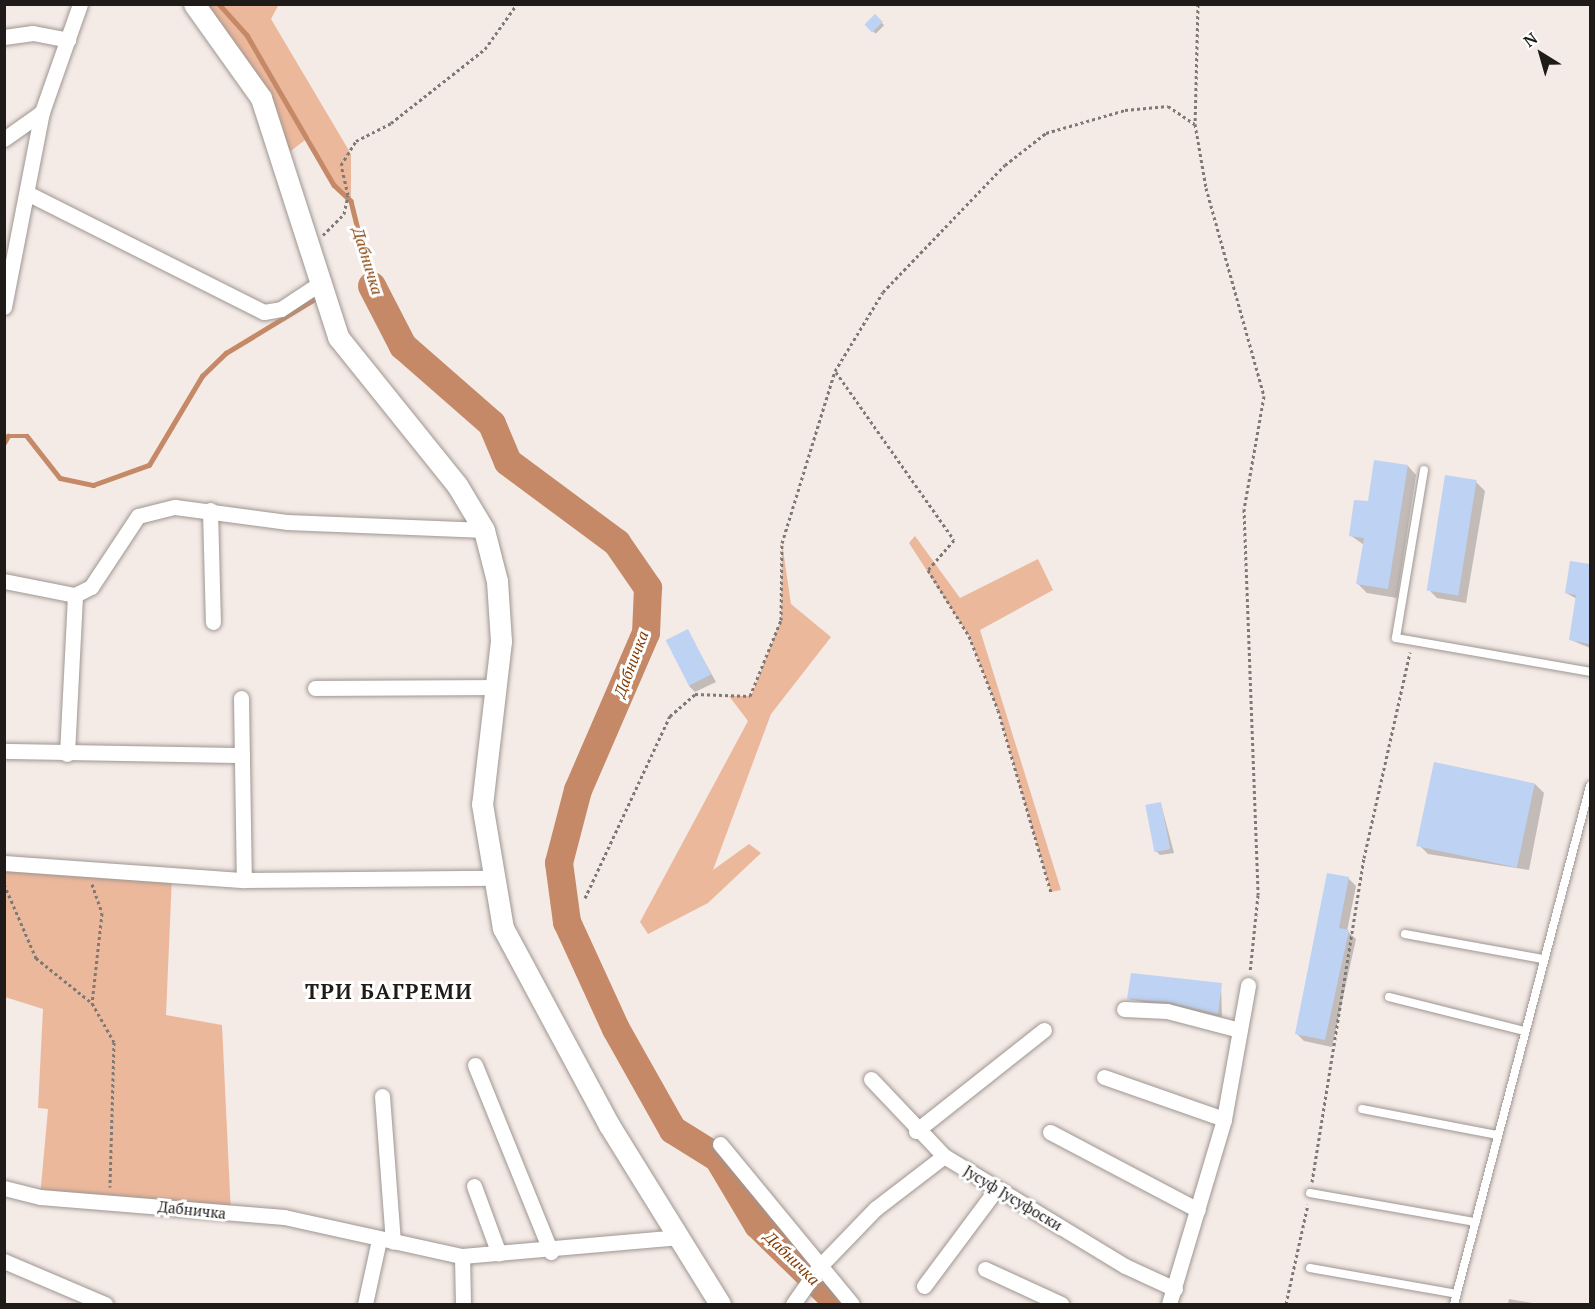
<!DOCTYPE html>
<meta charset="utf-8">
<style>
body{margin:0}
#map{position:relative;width:1595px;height:1309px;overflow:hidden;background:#f4eae6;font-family:"PT Serif",serif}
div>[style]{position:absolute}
.green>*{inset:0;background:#ecb89c}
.shadow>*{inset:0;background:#0003;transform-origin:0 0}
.stream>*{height:4.5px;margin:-2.25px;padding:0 2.25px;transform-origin:2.25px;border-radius:2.25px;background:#c58967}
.river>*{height:28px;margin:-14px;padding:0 14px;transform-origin:14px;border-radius:14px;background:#c58967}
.building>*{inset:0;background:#bed2f4;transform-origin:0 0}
.path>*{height:3px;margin-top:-1.5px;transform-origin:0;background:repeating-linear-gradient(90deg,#7f7976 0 3px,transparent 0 6px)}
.roads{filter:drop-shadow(0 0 2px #9e9691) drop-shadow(0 0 2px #9e9691)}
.lane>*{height:8px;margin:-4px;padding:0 4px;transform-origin:4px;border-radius:4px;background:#fff}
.street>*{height:15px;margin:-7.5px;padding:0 7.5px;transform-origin:7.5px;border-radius:7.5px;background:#fff}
.secondary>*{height:21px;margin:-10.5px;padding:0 10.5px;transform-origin:10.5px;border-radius:10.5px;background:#fff}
span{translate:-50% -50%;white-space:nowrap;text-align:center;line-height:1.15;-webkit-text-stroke:6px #fff;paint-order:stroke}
.street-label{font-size:15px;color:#1e1b19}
.water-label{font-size:16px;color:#843b00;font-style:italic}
.district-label{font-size:21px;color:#1e1b19;font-weight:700;letter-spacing:1.5px}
.frame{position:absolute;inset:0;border:6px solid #1e1b19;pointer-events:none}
.north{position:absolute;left:1511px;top:24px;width:60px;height:60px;-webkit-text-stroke:4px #fff;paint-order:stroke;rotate:323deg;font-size:16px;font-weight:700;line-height:24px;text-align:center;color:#1e1b19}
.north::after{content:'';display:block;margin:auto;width:21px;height:27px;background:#1e1b19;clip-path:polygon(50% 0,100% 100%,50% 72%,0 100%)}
</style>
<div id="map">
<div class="green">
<div style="clip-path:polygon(279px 4px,271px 19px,351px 154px,351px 201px,334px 185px,309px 137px,283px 157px,261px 98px,194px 5px)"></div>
<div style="clip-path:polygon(915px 536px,960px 598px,1038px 559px,1053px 590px,980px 630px,1061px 890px,1051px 892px,998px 710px,969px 636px,909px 543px)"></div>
<div style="clip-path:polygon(782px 543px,791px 604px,831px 637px,771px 714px,713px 870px,749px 844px,761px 853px,708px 903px,648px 934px,640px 922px,748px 721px,729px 696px,751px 696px,781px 620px)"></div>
<div style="clip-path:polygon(4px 863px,172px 876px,166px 1015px,222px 1025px,231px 1214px,40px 1197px,48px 1109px,38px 1108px,43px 1009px,5px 997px)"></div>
</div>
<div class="shadow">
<div style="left:875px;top:16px;width:13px;height:12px;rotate:45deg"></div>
<div style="clip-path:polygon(1408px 466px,1416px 475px,1397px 598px,1367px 593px,1358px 584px,1364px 545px,1350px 535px,1369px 503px)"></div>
<div style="clip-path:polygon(1476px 482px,1485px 491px,1466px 603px,1437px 598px,1428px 589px)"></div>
<div style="clip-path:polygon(1571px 562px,1590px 566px,1590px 648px,1571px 640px,1577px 599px,1566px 593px)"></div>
<div style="clip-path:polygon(687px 630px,716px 682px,695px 692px,689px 686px)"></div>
<div style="clip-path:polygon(1535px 784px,1544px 793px,1529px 870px,1428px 854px,1419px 845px)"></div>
<div style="clip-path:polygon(1161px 804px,1174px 853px,1160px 855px,1156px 851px)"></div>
<div style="clip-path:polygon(1348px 878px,1356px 886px,1347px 931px,1356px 939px,1332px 1047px,1304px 1041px,1297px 1034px)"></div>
<div style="clip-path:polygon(1221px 984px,1222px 1017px,1128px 999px)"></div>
<div style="clip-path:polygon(1509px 1299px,1538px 1304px,1508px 1304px)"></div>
</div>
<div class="stream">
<div style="left:219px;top:4px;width:42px;rotate:47.9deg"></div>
<div style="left:247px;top:35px;width:173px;rotate:59.9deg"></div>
<div style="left:334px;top:185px;width:23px;rotate:43deg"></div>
<div style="left:351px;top:201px;width:88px;rotate:76.1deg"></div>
<div style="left:4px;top:443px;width:8px;rotate:-60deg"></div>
<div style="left:8px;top:436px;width:19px"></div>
<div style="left:27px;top:436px;width:53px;rotate:51.8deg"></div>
<div style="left:60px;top:478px;width:34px;rotate:12deg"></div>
<div style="left:93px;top:485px;width:59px;rotate:-19.7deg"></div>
<div style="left:149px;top:465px;width:104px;rotate:-59.2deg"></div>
<div style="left:202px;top:376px;width:33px;rotate:-44deg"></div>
<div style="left:226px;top:353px;width:102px;rotate:-31.3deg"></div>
</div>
<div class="river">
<div style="left:372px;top:286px;width:68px;rotate:62.7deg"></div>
<div style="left:403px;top:346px;width:118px;rotate:41.2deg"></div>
<div style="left:492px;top:424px;width:41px;rotate:67.2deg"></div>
<div style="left:508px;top:462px;width:136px;rotate:36.6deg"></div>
<div style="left:617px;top:543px;width:55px;rotate:55.4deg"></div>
<div style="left:648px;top:588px;width:45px;rotate:92.5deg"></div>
<div style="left:646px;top:633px;width:171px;rotate:113.4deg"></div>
<div style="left:578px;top:790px;width:75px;rotate:104.6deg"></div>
<div style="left:559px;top:863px;width:60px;rotate:82.3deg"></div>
<div style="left:567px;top:922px;width:118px;rotate:65.4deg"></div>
<div style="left:616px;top:1029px;width:116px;rotate:60.6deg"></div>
<div style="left:673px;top:1130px;width:53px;rotate:31.9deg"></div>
<div style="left:718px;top:1158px;width:78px;rotate:59.2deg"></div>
<div style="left:758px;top:1225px;width:113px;rotate:44.3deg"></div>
</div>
<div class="building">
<div style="left:875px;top:14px;width:11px;height:15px;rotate:45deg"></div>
<div style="clip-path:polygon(1374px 460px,1408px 465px,1388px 589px,1356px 584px,1364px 538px,1349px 536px,1354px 500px,1368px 501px)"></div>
<div style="left:1445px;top:475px;width:32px;height:117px;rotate:9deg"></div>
<div style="clip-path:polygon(1570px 561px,1590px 564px,1590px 644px,1569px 640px,1576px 595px,1565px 593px)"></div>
<div style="left:688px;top:629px;width:51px;height:25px;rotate:63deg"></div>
<div style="left:1434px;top:762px;width:103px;height:86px;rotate:12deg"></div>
<div style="left:1161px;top:802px;width:48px;height:16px;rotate:79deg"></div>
<div style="clip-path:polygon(1327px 873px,1349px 877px,1339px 928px,1349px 930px,1325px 1040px,1295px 1034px)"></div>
<div style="clip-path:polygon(1131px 973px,1222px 983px,1218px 1014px,1169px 1002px,1127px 999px)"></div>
</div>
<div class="path">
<div style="left:1198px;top:4px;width:120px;rotate:91.4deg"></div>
<div style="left:1195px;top:124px;width:65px;rotate:80.2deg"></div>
<div style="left:1206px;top:188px;width:216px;rotate:74.4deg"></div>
<div style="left:1264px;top:396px;width:115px;rotate:100deg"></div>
<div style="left:1244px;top:509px;width:386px;rotate:87.9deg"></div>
<div style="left:1258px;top:895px;width:77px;rotate:95.9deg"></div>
<div style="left:323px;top:235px;width:30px;rotate:-45deg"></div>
<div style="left:344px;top:214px;width:19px;rotate:-78deg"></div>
<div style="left:348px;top:195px;width:31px;rotate:-103deg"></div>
<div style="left:341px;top:165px;width:28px;rotate:-58deg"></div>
<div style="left:356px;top:141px;width:39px;rotate:-27deg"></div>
<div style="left:391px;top:123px;width:120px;rotate:-38.2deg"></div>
<div style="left:485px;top:49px;width:55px;rotate:-54.6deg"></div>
<div style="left:836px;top:372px;width:205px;rotate:54.9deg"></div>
<div style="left:954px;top:540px;width:40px;rotate:131deg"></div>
<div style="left:928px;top:570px;width:78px;rotate:58.2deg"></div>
<div style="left:969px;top:636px;width:79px;rotate:68.6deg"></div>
<div style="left:998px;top:710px;width:190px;rotate:73.8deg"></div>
<div style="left:4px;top:884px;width:81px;rotate:66.6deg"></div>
<div style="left:36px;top:958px;width:72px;rotate:38.8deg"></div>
<div style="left:92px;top:1003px;width:45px;rotate:60.6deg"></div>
<div style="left:114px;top:1042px;width:145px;rotate:91.6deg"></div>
<div style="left:92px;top:884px;width:31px;rotate:71deg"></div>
<div style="left:102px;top:913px;width:91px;rotate:96.3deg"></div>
<div style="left:585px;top:898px;width:201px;rotate:-65deg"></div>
<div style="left:670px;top:716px;width:33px;rotate:-41deg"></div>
<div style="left:695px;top:694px;width:55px;rotate:2.1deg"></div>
<div style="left:750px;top:696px;width:82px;rotate:-67.8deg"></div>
<div style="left:781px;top:620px;width:77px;rotate:-89.3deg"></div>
<div style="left:782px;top:543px;width:180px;rotate:-72.9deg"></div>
<div style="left:835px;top:371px;width:92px;rotate:-58.7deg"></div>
<div style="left:883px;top:292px;width:176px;rotate:-46.2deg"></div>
<div style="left:1005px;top:165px;width:52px;rotate:-38deg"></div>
<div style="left:1046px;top:133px;width:82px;rotate:-16.2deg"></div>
<div style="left:1125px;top:110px;width:43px;rotate:-5.3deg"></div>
<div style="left:1168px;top:106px;width:32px;rotate:34deg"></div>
<div style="left:1312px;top:1182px;width:328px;rotate:-80.9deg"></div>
<div style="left:1364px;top:858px;width:211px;rotate:-77.4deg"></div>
<div style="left:1286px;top:1304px;width:102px;rotate:-77.6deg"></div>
</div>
<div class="roads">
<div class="lane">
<div style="left:1424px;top:470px;width:170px;rotate:99.5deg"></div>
<div style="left:1396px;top:638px;width:197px;rotate:9.9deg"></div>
<div style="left:1405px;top:934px;width:140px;rotate:10.3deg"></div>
<div style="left:1389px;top:997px;width:139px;rotate:14.1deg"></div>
<div style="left:1362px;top:1109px;width:137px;rotate:10.9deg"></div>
<div style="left:1310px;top:1193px;width:168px;rotate:10deg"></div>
<div style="left:1310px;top:1268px;width:149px;rotate:10deg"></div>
<div style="left:1454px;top:1304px;width:536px;rotate:-75.29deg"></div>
</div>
<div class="street">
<div style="left:4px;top:37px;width:29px;rotate:-8deg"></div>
<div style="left:33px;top:33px;width:36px;rotate:11deg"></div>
<div style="left:4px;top:139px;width:47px;rotate:-35.4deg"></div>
<div style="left:27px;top:193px;width:265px;rotate:26.7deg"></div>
<div style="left:264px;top:312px;width:17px;rotate:-10deg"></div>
<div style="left:281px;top:309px;width:49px;rotate:-33.4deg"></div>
<div style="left:4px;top:307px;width:199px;rotate:-79deg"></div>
<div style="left:42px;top:112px;width:114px;rotate:-70.6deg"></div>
<div style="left:210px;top:510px;width:112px;rotate:88.5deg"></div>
<div style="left:4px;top:581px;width:72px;rotate:11.2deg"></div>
<div style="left:75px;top:595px;width:18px;rotate:-27deg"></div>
<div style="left:91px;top:587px;width:85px;rotate:-56.5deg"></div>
<div style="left:138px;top:516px;width:38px;rotate:-14deg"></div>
<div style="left:175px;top:507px;width:114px;rotate:7.6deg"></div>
<div style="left:288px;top:522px;width:196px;rotate:2.3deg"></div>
<div style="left:315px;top:688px;width:182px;rotate:-0.3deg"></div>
<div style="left:241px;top:698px;width:182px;rotate:89.1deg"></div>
<div style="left:4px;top:751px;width:238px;rotate:1deg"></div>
<div style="left:67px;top:754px;width:159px;rotate:-87.1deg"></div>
<div style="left:4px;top:863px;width:241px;rotate:4.1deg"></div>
<div style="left:244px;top:880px;width:249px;rotate:-0.5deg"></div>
<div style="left:1124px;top:1009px;width:43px;rotate:2.7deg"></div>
<div style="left:1167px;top:1011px;width:75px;rotate:14.6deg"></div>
<div style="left:475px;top:1065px;width:202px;rotate:67.9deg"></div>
<div style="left:1104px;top:1077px;width:127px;rotate:19.3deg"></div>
<div style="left:871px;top:1079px;width:106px;rotate:46.5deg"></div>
<div style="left:944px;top:1156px;width:212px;rotate:31.3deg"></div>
<div style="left:1125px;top:1266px;width:55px;rotate:24.7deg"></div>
<div style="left:382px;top:1096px;width:146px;rotate:85.7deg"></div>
<div style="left:916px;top:1131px;width:163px;rotate:-38.3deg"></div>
<div style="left:1050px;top:1132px;width:167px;rotate:27.8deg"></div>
<div style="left:720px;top:1144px;width:207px;rotate:50.5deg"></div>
<div style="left:474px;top:1186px;width:72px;rotate:69.8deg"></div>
<div style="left:4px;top:1188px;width:37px;rotate:14deg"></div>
<div style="left:40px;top:1197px;width:245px;rotate:4.7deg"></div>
<div style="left:284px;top:1217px;width:182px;rotate:12.4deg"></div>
<div style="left:462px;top:1256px;width:219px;rotate:-5deg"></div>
<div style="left:462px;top:1256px;width:48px;rotate:88.8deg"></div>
<div style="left:4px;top:1261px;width:110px;rotate:23.1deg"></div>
<div style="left:985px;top:1269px;width:84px;rotate:24.7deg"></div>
<div style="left:924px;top:1286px;width:122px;rotate:-53.3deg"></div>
<div style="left:365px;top:1304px;width:66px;rotate:-77.7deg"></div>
<div style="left:793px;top:1304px;width:45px;rotate:-54.9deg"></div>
<div style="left:819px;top:1267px;width:81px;rotate:-46deg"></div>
<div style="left:875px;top:1209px;width:87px;rotate:-37.5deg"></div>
<div style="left:1169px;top:1304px;width:193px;rotate:-73.4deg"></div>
<div style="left:1224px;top:1119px;width:136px;rotate:-79.8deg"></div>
</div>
<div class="secondary">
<div style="left:194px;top:4px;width:115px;rotate:54.5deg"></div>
<div style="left:261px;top:98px;width:251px;rotate:72.1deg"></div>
<div style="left:338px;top:337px;width:190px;rotate:51.2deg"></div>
<div style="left:457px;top:485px;width:52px;rotate:59deg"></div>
<div style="left:484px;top:530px;width:53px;rotate:75.7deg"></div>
<div style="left:497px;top:581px;width:60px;rotate:86.2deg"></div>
<div style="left:501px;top:641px;width:164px;rotate:96.6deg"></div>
<div style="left:482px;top:804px;width:126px;rotate:80.4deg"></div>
<div style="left:503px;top:928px;width:224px;rotate:61.7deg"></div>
<div style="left:609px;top:1125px;width:211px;rotate:58.2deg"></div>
</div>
</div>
<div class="street-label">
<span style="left:1013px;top:1198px;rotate:31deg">Јусуф Јусуфоски</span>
<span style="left:192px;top:1210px;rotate:6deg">Дабничка</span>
</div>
<div class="water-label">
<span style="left:368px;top:261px;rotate:73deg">Дабничка</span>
<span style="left:631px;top:664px;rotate:-69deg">Дабничка</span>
<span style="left:792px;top:1258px;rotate:44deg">Дабничка</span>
</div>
<div class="district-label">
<span style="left:389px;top:991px">ТРИ БАГРЕМИ</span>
</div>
<div class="frame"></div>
<div class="north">N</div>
</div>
